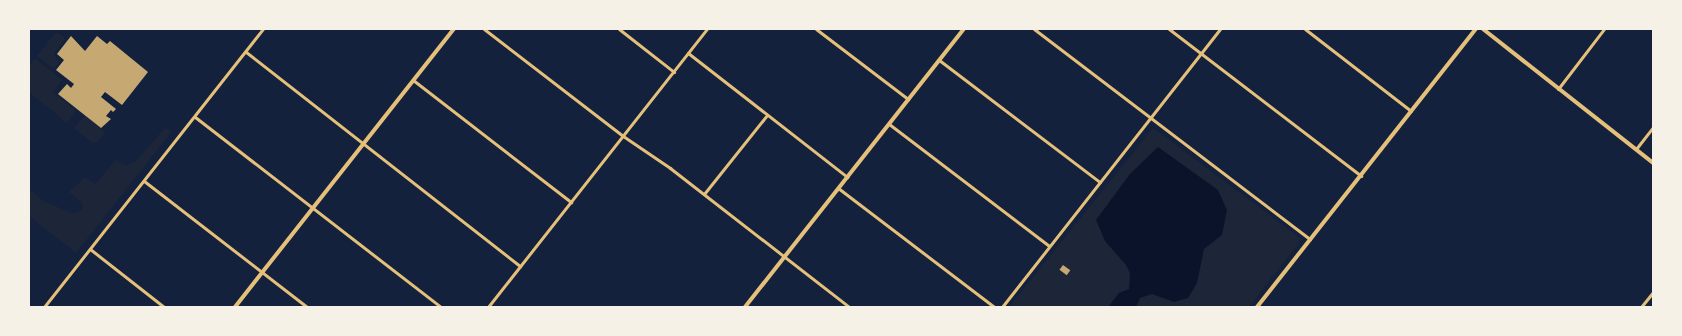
<!DOCTYPE html>
<style>
body{margin:0}
#map{position:relative;width:1682px;height:336px;overflow:hidden;background:#14213d;font-family:"PT Sans Narrow",sans-serif}
div>[style]{position:absolute}
.green>*{inset:0;background:#1d2539}
.water>*{inset:0;background:#0b132b}
.building>*{inset:0;background:#c6a872;transform-origin:0 0}
.minor>*{height:3px;margin:-1.5px;padding:0 1.5px;transform-origin:1.5px;border-radius:1.5px;background:#e5c07b}
.tertiary>*{height:4px;margin:-2px;padding:0 2px;transform-origin:2px;border-radius:2px;background:#e5c07b}
span{translate:-50% -50%;white-space:nowrap;text-align:center;line-height:1.15;-webkit-text-stroke:3.5px #f6f1e7;paint-order:stroke}
.frame{position:absolute;inset:0;border:30px solid #f6f1e7;pointer-events:none}
</style>
<div id="map">
<div class="green">
<div style="clip-path:polygon(56px 32px,64px 37px,64px 40px,54px 53px,59px 62px,54px 69px,37px 56px)"></div>
<div style="clip-path:polygon(35px 58px,62px 80px,53px 92px,76px 111px,67px 123px,29px 92px,29px 66px)"></div>
<div style="clip-path:polygon(85px 115px,105px 132px,98px 142px,93px 143px,74px 128px)"></div>
<div style="clip-path:polygon(165px 128px,172px 131px,76px 253px,29px 216px,29px 189px,43px 201px,72px 213px,79px 212px,83px 207px,81px 202px,69px 192px,85px 177px,95px 184px,116px 160px,126px 166px,136px 161px)"></div>
<div style="clip-path:polygon(1153px 128px,1300px 238px,1299px 243px,1249px 307px,1009px 307px)"></div>
</div>
<div class="water">
<div style="clip-path:polygon(1158px 147px,1218px 190px,1227px 210px,1222px 235px,1204px 249px,1197px 283px,1188px 298px,1174px 302px,1152px 294px,1140px 298px,1136px 307px,1108px 307px,1119px 293px,1129px 289px,1130px 273px,1126px 265px,1105px 241px,1096px 220px,1130px 174px)"></div>
</div>
<div class="building">
<div style="clip-path:polygon(71px 36px,85px 51px,97px 36px,107px 44px,110px 41px,148px 72px,122px 105px,105px 92px,101px 97px,116px 109px,113px 112px,111px 110px,106px 116px,111px 119px,101px 128px,58px 94px,67px 84px,71px 88px,74px 84px,56px 70px,64px 60px,57px 54px)"></div>
<div style="left:1063px;top:265px;width:9px;height:6px;rotate:36deg"></div>
</div>
<div class="minor">
<div style="left:484px;top:29px;width:175px;rotate:37.6deg"></div>
<div style="left:623px;top:136px;width:57px;rotate:34.2deg"></div>
<div style="left:670px;top:168px;width:227px;rotate:37.8deg"></div>
<div style="left:619px;top:29px;width:70px;rotate:38deg"></div>
<div style="left:816px;top:29px;width:116px;rotate:37.3deg"></div>
<div style="left:1034px;top:29px;width:347px;rotate:37.3deg"></div>
<div style="left:1169px;top:29px;width:242px;rotate:37.4deg"></div>
<div style="left:1305px;top:29px;width:134px;rotate:37.7deg"></div>
<div style="left:246px;top:52px;width:348px;rotate:38deg"></div>
<div style="left:688px;top:53px;width:202px;rotate:37.9deg"></div>
<div style="left:939px;top:60px;width:202px;rotate:37.2deg"></div>
<div style="left:413px;top:80px;width:200px;rotate:37.7deg"></div>
<div style="left:1558px;top:89px;width:76px;rotate:-52.5deg"></div>
<div style="left:195px;top:117px;width:311px;rotate:37.7deg"></div>
<div style="left:889px;top:124px;width:201px;rotate:37.3deg"></div>
<div style="left:1636px;top:149px;width:28px;rotate:-52deg"></div>
<div style="left:144px;top:181px;width:206px;rotate:37.7deg"></div>
<div style="left:838px;top:188px;width:196px;rotate:37.3deg"></div>
<div style="left:704px;top:194px;width:101px;rotate:-51.4deg"></div>
<div style="left:90px;top:249px;width:94px;rotate:38.1deg"></div>
<div style="left:44px;top:307px;width:354px;rotate:-51.8deg"></div>
<div style="left:488px;top:307px;width:354px;rotate:-51.8deg"></div>
<div style="left:1002px;top:307px;width:353px;rotate:-51.9deg"></div>
<div style="left:1641px;top:307px;width:19px;rotate:-51deg"></div>
</div>
<div class="tertiary">
<div style="left:1483px;top:29px;width:216px;rotate:38.2deg"></div>
<div style="left:235px;top:307px;width:354px;rotate:-51.8deg"></div>
<div style="left:745px;top:307px;width:354px;rotate:-51.8deg"></div>
<div style="left:1257px;top:307px;width:354px;rotate:-51.8deg"></div>
</div>
<div class="frame"></div>
</div>
